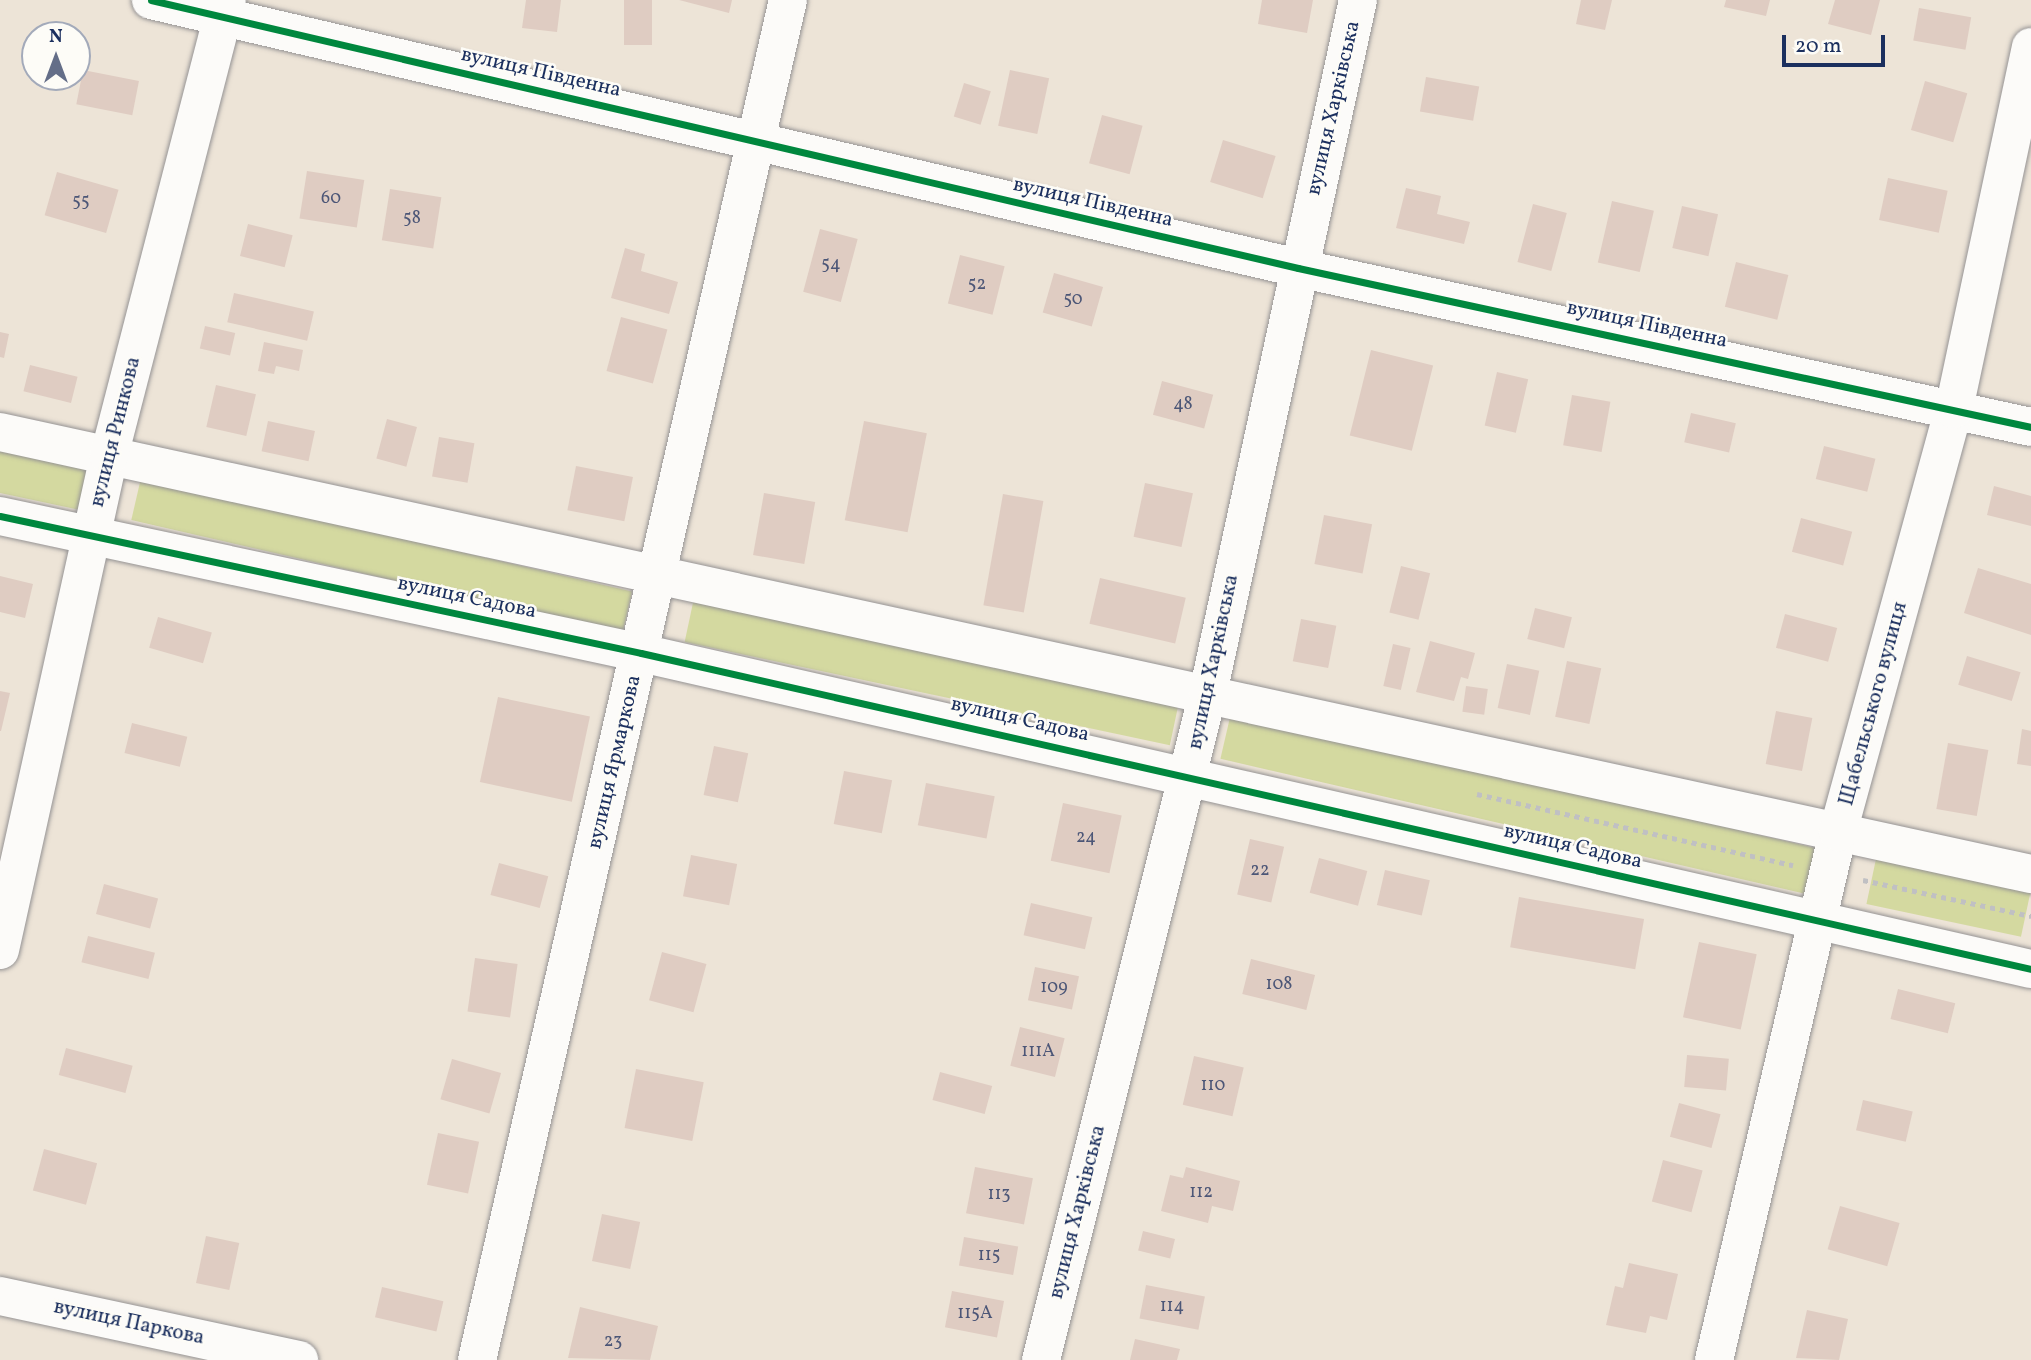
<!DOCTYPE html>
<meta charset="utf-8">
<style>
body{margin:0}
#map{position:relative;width:2031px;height:1360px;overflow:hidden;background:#ede4d7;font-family:Vollkorn,serif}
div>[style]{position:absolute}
.green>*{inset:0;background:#d4d9a0;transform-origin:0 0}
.building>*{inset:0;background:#dfccc2;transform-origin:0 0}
.path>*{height:4.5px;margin-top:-2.25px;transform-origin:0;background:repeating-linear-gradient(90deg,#c0c0c3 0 5px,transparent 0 10px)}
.roads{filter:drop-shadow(0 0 2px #959394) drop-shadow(0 0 2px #959394)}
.minor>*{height:38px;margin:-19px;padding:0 19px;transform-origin:19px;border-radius:19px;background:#fcfbf9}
.cycleway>*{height:7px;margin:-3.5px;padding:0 3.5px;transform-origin:3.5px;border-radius:3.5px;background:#00873e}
span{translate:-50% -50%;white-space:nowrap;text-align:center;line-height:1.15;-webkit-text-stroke:5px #fdfcf7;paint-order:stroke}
.number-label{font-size:18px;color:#4c5677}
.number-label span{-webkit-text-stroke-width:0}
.street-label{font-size:21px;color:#1b2f5e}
.north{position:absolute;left:21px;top:21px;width:70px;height:70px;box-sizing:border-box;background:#fdfcf7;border:2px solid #a3aaba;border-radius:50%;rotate:0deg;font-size:19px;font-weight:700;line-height:28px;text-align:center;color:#1b2f5e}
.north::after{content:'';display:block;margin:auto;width:24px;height:32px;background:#646e88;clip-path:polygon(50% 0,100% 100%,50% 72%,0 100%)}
.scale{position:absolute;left:1782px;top:35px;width:103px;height:32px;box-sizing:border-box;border:4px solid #1b2f5e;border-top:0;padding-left:9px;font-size:21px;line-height:24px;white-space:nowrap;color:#1b2f5e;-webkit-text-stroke:5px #fdfcf7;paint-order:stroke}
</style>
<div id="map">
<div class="green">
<div style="left:0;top:447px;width:95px;height:45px;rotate:12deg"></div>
<div style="left:141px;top:478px;width:504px;height:43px;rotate:13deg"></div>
<div style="left:694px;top:598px;width:496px;height:45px;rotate:12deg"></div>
<div style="left:1231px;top:713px;width:600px;height:47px;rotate:13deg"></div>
<div style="left:1876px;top:859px;width:158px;height:46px;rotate:12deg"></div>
</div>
<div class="building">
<div style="clip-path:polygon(526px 0,561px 0,557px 32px,522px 28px)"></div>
<div style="left:624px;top:0;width:28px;height:45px"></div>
<div style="clip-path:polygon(679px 0,732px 0,729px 13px)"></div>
<div style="clip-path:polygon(1262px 0,1313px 0,1307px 33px,1258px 24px)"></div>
<div style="clip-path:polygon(1581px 0,1612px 0,1605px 30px,1576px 24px)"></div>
<div style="clip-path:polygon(1726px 0,1770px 0,1766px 16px,1724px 7px)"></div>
<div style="clip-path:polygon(1835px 0,1880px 0,1871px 35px,1828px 24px)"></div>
<div style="left:1919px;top:8px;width:53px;height:33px;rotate:10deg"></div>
<div style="left:83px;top:70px;width:57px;height:35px;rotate:11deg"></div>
<div style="left:1010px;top:70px;width:40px;height:57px;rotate:12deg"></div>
<div style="left:1426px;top:77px;width:54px;height:35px;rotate:10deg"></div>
<div style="left:1925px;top:81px;width:44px;height:51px;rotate:16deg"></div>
<div style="left:964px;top:83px;width:28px;height:35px;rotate:17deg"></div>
<div style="left:1102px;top:115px;width:42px;height:50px;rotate:15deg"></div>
<div style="left:1223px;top:140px;width:55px;height:44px;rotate:17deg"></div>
<div style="left:307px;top:171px;width:58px;height:48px;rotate:9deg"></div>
<div style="left:57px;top:172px;width:64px;height:45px;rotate:16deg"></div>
<div style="left:1888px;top:178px;width:61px;height:43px;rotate:12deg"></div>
<div style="clip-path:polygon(1406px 188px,1441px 196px,1437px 214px,1470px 222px,1464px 244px,1396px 228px)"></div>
<div style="left:390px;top:189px;width:52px;height:52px;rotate:9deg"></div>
<div style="left:1612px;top:201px;width:43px;height:63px;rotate:13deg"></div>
<div style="left:1533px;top:204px;width:35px;height:60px;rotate:15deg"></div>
<div style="left:1682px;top:206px;width:37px;height:43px;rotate:13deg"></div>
<div style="left:248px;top:224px;width:46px;height:33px;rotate:14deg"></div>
<div style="left:820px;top:229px;width:39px;height:65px;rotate:15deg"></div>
<div style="clip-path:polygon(625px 248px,645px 254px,641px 271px,678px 282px,669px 314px,611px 298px)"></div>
<div style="left:960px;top:255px;width:46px;height:50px;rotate:14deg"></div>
<div style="left:1736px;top:262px;width:54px;height:46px;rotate:14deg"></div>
<div style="left:1054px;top:273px;width:51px;height:41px;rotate:16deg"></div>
<div style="left:234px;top:293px;width:82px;height:30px;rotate:13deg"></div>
<div style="left:621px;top:317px;width:48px;height:56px;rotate:15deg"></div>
<div style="left:205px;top:326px;width:31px;height:23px;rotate:13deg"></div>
<div style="clip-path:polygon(0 332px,9px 334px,4px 358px,0 357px)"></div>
<div style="clip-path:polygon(264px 342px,303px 350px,299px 371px,276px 366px,274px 374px,258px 371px)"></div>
<div style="left:1371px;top:350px;width:64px;height:88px;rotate:14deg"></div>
<div style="left:30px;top:365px;width:49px;height:27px;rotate:14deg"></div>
<div style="left:1497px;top:372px;width:32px;height:55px;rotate:13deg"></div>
<div style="left:1162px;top:381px;width:53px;height:35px;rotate:15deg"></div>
<div style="left:216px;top:385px;width:41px;height:43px;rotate:13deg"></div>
<div style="left:1572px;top:395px;width:39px;height:51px;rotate:10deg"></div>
<div style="left:1691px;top:413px;width:46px;height:30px;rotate:13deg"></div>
<div style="left:387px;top:419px;width:31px;height:41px;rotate:15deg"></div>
<div style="left:268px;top:421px;width:48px;height:31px;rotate:12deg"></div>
<div style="left:864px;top:421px;width:64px;height:101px;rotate:11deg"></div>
<div style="left:439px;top:437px;width:36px;height:40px;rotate:10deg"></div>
<div style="left:1824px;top:446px;width:53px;height:34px;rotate:14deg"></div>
<div style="left:576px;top:466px;width:58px;height:45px;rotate:11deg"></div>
<div style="left:1145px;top:483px;width:49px;height:55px;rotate:12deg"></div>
<div style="clip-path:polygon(1994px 486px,2031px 496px,2031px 526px,1987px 515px)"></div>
<div style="left:764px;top:493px;width:52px;height:63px;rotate:10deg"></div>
<div style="left:1003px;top:494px;width:41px;height:113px;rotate:10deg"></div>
<div style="left:1324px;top:515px;width:49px;height:50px;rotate:11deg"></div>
<div style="left:1801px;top:518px;width:53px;height:35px;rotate:15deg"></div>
<div style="left:1401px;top:566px;width:30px;height:48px;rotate:14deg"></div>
<div style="clip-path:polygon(1978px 568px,2031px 584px,2031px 635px,1964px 613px)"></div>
<div style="clip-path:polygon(0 576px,33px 584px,25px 618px,0 612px)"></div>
<div style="left:1100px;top:578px;width:88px;height:47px;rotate:13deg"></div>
<div style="left:1535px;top:608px;width:38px;height:32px;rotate:14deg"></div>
<div style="left:1785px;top:614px;width:54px;height:35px;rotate:15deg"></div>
<div style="left:158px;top:617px;width:56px;height:32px;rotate:16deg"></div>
<div style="left:1301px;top:619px;width:36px;height:43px;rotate:11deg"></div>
<div style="clip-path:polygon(1430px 641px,1475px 653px,1468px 679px,1461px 677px,1454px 701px,1416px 692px)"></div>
<div style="left:1393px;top:644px;width:18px;height:43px;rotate:13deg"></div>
<div style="left:1967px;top:656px;width:56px;height:30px;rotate:17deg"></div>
<div style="left:1567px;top:661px;width:35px;height:57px;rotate:12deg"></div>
<div style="left:1507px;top:664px;width:33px;height:45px;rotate:12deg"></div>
<div style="left:1466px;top:686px;width:22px;height:26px;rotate:8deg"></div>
<div style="clip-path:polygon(0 691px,10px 693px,1px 731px,0 731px)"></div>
<div style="left:498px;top:697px;width:94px;height:87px;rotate:12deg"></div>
<div style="left:1776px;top:711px;width:37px;height:54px;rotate:11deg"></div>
<div style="left:132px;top:723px;width:57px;height:31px;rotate:14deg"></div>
<div style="clip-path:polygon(2022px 729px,2031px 731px,2031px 766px,2017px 764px)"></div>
<div style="left:1948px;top:743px;width:41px;height:67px;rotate:10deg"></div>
<div style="left:714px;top:746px;width:35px;height:50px;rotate:12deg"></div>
<div style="left:844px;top:771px;width:49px;height:54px;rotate:11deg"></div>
<div style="left:926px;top:783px;width:70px;height:43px;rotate:11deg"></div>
<div style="left:1063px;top:803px;width:60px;height:59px;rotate:12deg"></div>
<div style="left:1250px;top:839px;width:35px;height:57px;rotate:13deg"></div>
<div style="left:691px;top:855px;width:47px;height:42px;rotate:11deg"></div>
<div style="left:1319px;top:858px;width:50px;height:36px;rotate:15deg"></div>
<div style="left:499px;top:863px;width:51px;height:33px;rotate:15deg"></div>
<div style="left:1385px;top:870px;width:46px;height:36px;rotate:13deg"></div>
<div style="left:104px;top:884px;width:56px;height:31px;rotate:15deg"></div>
<div style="left:1519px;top:897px;width:127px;height:51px;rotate:10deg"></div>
<div style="left:1031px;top:903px;width:63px;height:33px;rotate:13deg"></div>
<div style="left:88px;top:936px;width:69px;height:27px;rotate:14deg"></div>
<div style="left:1699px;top:942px;width:59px;height:77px;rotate:12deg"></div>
<div style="left:662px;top:952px;width:46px;height:50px;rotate:15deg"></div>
<div style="left:475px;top:958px;width:43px;height:54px;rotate:8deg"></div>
<div style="left:1251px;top:959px;width:66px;height:36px;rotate:14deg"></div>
<div style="left:1035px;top:967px;width:45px;height:34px;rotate:12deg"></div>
<div style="left:1898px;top:989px;width:59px;height:31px;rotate:14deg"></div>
<div style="left:1020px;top:1027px;width:46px;height:40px;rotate:14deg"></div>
<div style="left:66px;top:1048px;width:69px;height:28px;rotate:15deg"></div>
<div style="left:1687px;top:1055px;width:42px;height:32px;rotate:5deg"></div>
<div style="left:1194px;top:1056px;width:51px;height:50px;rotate:13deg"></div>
<div style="left:452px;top:1059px;width:51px;height:42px;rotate:16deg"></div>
<div style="left:636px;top:1069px;width:69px;height:60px;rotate:11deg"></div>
<div style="left:940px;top:1072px;width:54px;height:29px;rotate:15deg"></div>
<div style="left:1863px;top:1100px;width:51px;height:31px;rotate:13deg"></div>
<div style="left:1679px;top:1103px;width:43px;height:35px;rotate:15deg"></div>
<div style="left:438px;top:1133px;width:42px;height:53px;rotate:12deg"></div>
<div style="left:44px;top:1149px;width:55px;height:43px;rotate:15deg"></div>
<div style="left:1663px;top:1160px;width:41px;height:43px;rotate:15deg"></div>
<div style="left:975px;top:1167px;width:59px;height:47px;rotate:11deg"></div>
<div style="clip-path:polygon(1186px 1167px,1240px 1181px,1233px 1211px,1212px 1206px,1208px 1223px,1161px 1211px,1170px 1175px,1183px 1178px)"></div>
<div style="left:1840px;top:1206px;width:62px;height:45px;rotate:16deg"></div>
<div style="left:602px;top:1214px;width:39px;height:48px;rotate:12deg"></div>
<div style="left:1143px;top:1231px;width:33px;height:20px;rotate:14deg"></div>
<div style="left:206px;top:1236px;width:34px;height:48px;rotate:12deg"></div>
<div style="left:964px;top:1237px;width:55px;height:29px;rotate:10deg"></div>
<div style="clip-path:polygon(1629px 1263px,1678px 1274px,1667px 1320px,1650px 1316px,1646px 1333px,1606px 1325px,1615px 1286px,1623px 1288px)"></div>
<div style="left:1146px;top:1285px;width:60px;height:34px;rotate:11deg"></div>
<div style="left:382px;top:1287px;width:63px;height:31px;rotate:13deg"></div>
<div style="left:952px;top:1291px;width:53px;height:37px;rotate:11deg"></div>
<div style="clip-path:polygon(580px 1307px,658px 1326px,650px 1360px,568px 1358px)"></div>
<div style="clip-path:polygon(1807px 1310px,1848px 1319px,1839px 1360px,1796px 1358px)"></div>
<div style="clip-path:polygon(1135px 1339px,1180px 1349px,1177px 1360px,1130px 1360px)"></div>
</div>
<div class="path">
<div style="left:1477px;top:794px;width:324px;rotate:12.7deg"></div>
<div style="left:1863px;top:880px;width:172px;rotate:12.1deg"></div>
</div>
<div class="roads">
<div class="minor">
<div style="left:151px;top:0;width:1178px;rotate:13.15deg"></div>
<div style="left:1298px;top:268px;width:750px;rotate:12.24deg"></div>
<div style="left:0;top:432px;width:2079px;rotate:12.28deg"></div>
<div style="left:0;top:516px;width:655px;rotate:12.06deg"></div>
<div style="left:641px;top:653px;width:1425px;rotate:12.81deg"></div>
<div style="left:0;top:950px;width:506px;rotate:-77.56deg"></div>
<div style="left:109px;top:456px;width:471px;rotate:-75.5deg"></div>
<div style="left:0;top:1296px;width:306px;rotate:12.1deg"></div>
<div style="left:477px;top:1360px;width:1395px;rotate:-77.12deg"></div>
<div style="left:1041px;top:1360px;width:688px;rotate:-75.94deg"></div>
<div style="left:1208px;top:693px;width:709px;rotate:-77.79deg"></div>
<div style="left:1714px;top:1360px;width:542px;rotate:-76.78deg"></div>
<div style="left:1838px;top:832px;width:439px;rotate:-74.7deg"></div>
<div style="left:1954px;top:409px;width:370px;rotate:-78deg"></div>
</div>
</div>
<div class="cycleway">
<div style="left:151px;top:0;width:1178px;rotate:13.15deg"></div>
<div style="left:1298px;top:268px;width:750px;rotate:12.24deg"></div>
<div style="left:0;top:516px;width:655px;rotate:12.06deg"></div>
<div style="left:641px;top:653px;width:1425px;rotate:12.81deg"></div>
</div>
<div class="number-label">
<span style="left:331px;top:199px">60</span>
<span style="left:81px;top:202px">55</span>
<span style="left:412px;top:219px">58</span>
<span style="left:831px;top:265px">54</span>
<span style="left:977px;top:285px">52</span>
<span style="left:1073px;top:300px">50</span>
<span style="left:1183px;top:405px">48</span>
<span style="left:1086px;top:838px">24</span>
<span style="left:1260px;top:871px">22</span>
<span style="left:1279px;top:985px">108</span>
<span style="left:1054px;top:988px">109</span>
<span style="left:1038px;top:1052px">111А</span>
<span style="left:1213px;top:1086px">110</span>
<span style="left:1201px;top:1193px">112</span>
<span style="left:999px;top:1195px">113</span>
<span style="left:989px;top:1256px">115</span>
<span style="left:1172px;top:1307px">114</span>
<span style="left:975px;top:1314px">115А</span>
<span style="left:613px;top:1342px">23</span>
</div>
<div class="street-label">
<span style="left:541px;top:73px;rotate:13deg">вулиця Південна</span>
<span style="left:1334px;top:108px;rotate:-77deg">вулиця Харківська</span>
<span style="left:1093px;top:203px;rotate:13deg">вулиця Південна</span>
<span style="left:1647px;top:325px;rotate:12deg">вулиця Південна</span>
<span style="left:116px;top:432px;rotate:-76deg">вулиця Ринкова</span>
<span style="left:467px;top:598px;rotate:12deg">вулиця Садова</span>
<span style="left:1214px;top:662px;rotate:-78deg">вулиця Харківська</span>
<span style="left:1874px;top:704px;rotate:-75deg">Щабельського вулиця</span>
<span style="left:1020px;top:720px;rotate:13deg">вулиця Садова</span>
<span style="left:615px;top:762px;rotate:-77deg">вулиця Ярмаркова</span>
<span style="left:1573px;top:847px;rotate:13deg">вулиця Садова</span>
<span style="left:1078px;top:1212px;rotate:-76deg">вулиця Харківська</span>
<span style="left:129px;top:1323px;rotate:12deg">вулиця Паркова</span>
</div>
<div class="north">N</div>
<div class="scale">20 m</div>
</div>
